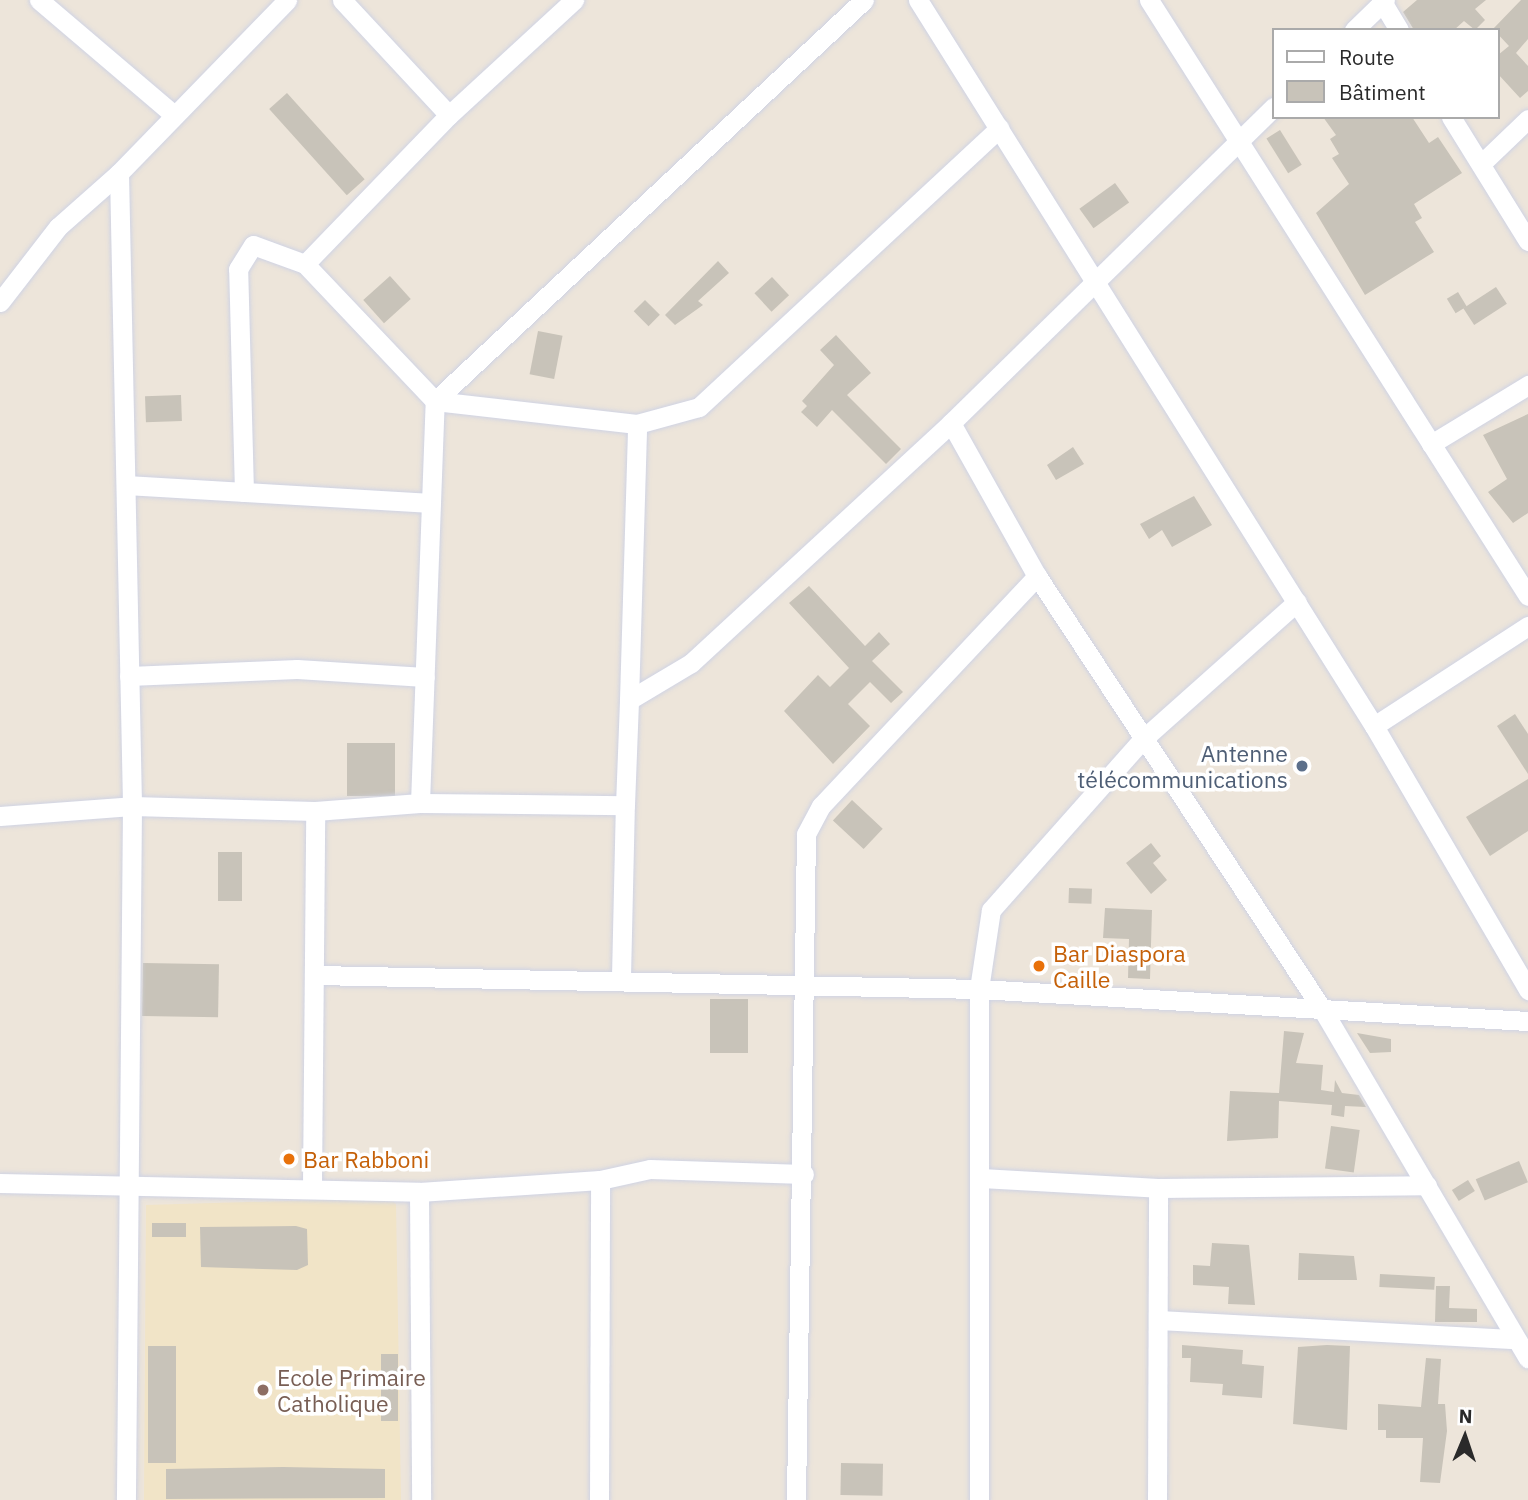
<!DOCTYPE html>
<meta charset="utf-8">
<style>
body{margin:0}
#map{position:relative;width:1528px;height:1500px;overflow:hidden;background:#ede5da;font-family:"IBM Plex Sans",sans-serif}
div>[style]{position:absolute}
.education>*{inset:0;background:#f1e4c7}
.building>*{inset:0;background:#c8c3b9;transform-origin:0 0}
.roads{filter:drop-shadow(0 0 2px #cfd3e4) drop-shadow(0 0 2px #cfd3e4)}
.street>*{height:19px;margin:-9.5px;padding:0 9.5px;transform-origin:9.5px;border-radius:9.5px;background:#fff}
.dots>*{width:19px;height:19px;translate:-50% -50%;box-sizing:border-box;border:4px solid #fff;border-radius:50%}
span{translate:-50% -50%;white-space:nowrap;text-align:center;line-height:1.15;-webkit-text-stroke:7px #fff;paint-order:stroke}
.service-label{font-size:23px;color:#4e5e75}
.right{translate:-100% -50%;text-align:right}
.food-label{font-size:23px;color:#c56008}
.left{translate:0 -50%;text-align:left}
.education-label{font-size:23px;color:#785e54}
.legend{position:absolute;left:1272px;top:28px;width:228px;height:91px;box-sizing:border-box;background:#fff;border:2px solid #aaa;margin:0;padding:9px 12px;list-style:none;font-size:21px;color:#2a2a2a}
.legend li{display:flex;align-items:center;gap:14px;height:35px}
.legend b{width:35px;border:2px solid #aaa}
.north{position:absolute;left:1430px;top:1402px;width:70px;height:70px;-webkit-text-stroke:5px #fff;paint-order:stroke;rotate:2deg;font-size:19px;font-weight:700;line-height:28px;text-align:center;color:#2a2a2a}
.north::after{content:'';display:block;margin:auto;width:24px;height:32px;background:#2a2a2a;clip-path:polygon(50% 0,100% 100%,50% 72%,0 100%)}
</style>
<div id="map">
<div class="education">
<div style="clip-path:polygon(390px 1198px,396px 1204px,401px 1500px,144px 1500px,146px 1205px)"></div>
</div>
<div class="building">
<div style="clip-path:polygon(1417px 0,1486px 0,1475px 9px,1485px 20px,1475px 30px,1464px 21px,1454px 30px,1414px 30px,1403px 12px)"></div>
<div style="clip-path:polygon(1521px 0,1528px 0,1528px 39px,1516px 53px,1528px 66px,1528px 91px,1520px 98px,1498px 74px,1498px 55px,1509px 46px,1493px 29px)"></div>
<div style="left:287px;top:93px;width:116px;height:24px;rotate:48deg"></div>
<div style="clip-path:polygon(1323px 117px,1412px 117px,1429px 143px,1438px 137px,1462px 173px,1414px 204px,1422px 218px,1415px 222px,1434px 252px,1365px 295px,1316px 213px,1349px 184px,1332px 158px,1339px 154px,1330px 139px,1336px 135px)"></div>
<div style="left:1280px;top:130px;width:41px;height:16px;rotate:58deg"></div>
<div style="left:1115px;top:183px;width:24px;height:44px;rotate:54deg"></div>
<div style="clip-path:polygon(718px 261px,729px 273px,698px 301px,703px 305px,675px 325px,665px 315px)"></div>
<div style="left:390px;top:276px;width:31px;height:36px;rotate:48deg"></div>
<div style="left:772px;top:277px;width:25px;height:24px;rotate:47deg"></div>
<div style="left:1496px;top:287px;width:20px;height:39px;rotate:57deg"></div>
<div style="left:1458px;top:292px;width:17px;height:13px;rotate:59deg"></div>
<div style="left:645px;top:300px;width:21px;height:16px;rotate:45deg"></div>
<div style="left:538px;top:331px;width:25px;height:44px;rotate:11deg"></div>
<div style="clip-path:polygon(836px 335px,871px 373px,847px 395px,901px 449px,886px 464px,832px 410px,817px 427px,801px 412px,807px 406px,802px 401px,834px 365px,820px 350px)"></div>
<div style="left:181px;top:395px;width:26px;height:36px;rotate:88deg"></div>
<div style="clip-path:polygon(1528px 414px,1528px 513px,1513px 523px,1488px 492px,1507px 479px,1483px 435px)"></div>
<div style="clip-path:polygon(1073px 447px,1084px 464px,1056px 480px,1047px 465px)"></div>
<div style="clip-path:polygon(1194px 496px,1212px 525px,1172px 547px,1162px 530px,1149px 539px,1140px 524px)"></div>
<div style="clip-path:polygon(809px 586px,865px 646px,879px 632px,890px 644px,872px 661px,903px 692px,891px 703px,870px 682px,848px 704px,870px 726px,833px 764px,784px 711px,818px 675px,830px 687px,849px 668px,789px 603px)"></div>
<div style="clip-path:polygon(1515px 714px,1528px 734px,1528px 774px,1497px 726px)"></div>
<div style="left:347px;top:743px;width:48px;height:53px"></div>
<div style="clip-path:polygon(1528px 779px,1528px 831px,1490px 856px,1466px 817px)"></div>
<div style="left:852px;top:800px;width:42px;height:28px;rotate:43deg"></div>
<div style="clip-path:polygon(1151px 843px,1161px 856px,1153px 863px,1167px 880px,1151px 894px,1126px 863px)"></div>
<div style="left:218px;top:852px;width:24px;height:49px"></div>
<div style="left:1069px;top:888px;width:23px;height:15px;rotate:2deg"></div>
<div style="clip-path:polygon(1105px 908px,1152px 910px,1150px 979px,1128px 978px,1129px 939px,1103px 938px)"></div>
<div style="left:143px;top:963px;width:76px;height:53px;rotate:1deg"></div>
<div style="left:710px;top:999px;width:38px;height:54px"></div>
<div style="clip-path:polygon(1284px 1031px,1304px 1033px,1296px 1063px,1323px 1065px,1321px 1090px,1334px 1092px,1335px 1080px,1342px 1093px,1359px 1095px,1366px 1107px,1345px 1106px,1344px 1117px,1331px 1115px,1332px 1105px,1279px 1101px,1278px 1138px,1227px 1141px,1230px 1091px,1279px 1093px)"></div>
<div style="clip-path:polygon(1357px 1033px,1391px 1039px,1391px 1052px,1370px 1053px)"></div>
<div style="left:1331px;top:1126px;width:29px;height:43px;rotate:8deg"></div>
<div style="left:1519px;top:1161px;width:23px;height:47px;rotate:67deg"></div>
<div style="left:1468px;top:1180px;width:13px;height:19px;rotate:58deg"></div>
<div style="left:152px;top:1223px;width:34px;height:14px"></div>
<div style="clip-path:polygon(296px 1226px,307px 1229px,308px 1265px,297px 1270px,201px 1267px,200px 1227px)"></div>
<div style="clip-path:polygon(1212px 1243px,1249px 1245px,1255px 1305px,1228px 1304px,1229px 1287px,1193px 1285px,1193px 1265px,1210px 1266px)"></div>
<div style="clip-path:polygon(1299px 1253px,1354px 1256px,1357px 1280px,1298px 1280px)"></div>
<div style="left:1380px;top:1274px;width:55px;height:13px;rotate:3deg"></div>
<div style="clip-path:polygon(1436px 1286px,1450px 1286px,1449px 1308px,1477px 1309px,1477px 1322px,1435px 1322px)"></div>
<div style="clip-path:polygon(1182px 1345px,1243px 1350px,1242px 1364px,1264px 1366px,1262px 1398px,1222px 1395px,1223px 1384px,1190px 1382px,1191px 1358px,1182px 1358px)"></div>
<div style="clip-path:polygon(1327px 1345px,1350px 1346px,1347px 1430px,1293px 1424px,1298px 1347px)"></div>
<div style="left:148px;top:1346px;width:28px;height:117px"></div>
<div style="left:381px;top:1354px;width:17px;height:67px"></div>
<div style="clip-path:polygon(1426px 1358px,1441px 1359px,1438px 1404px,1445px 1404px,1447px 1431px,1440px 1483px,1420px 1482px,1423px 1438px,1386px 1438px,1386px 1430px,1378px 1430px,1378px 1404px,1421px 1407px)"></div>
<div style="left:841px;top:1463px;width:42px;height:32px;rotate:1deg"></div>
<div style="clip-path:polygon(283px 1467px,385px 1469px,385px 1498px,166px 1499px,166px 1469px)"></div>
</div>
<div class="roads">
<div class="street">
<div style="left:39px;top:0;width:176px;rotate:40.4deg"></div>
<div style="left:342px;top:0;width:157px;rotate:47.1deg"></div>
<div style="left:918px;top:0;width:857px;rotate:57.87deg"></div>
<div style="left:1374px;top:726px;width:306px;rotate:59.7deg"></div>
<div style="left:1149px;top:0;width:706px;rotate:57.55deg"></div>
<div style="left:1381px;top:0;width:35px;rotate:59deg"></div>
<div style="left:1354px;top:30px;width:43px;rotate:-44.1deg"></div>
<div style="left:1451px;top:117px;width:146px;rotate:58.2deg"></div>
<div style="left:1481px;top:164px;width:65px;rotate:-43.8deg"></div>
<div style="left:119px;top:173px;width:633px;rotate:88.82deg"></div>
<div style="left:132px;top:806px;width:694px;rotate:90.5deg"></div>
<div style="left:305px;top:264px;width:207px;rotate:-46deg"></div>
<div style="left:449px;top:115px;width:170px;rotate:-42.6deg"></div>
<div style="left:0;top:302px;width:95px;rotate:-52.3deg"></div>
<div style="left:58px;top:227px;width:81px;rotate:-41.5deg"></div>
<div style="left:119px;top:173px;width:241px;rotate:-45.8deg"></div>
<div style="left:951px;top:423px;width:176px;rotate:60.7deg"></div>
<div style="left:1037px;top:576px;width:522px;rotate:56.64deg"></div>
<div style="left:1324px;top:1012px;width:402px;rotate:59.5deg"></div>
<div style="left:1431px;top:444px;width:114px;rotate:-31.3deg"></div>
<div style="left:127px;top:485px;width:304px;rotate:3.4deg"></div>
<div style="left:244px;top:492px;width:223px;rotate:-91.5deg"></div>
<div style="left:238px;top:269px;width:28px;rotate:-58deg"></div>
<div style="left:253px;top:245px;width:55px;rotate:20.1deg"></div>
<div style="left:305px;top:264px;width:189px;rotate:46.5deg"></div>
<div style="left:435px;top:401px;width:203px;rotate:6.5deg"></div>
<div style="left:637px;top:424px;width:64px;rotate:-15.3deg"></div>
<div style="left:699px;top:407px;width:410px;rotate:-42.9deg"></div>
<div style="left:129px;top:676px;width:168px;rotate:-2.4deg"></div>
<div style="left:297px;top:669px;width:128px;rotate:3.6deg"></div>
<div style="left:629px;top:700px;width:276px;rotate:-88.3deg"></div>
<div style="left:1374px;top:726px;width:184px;rotate:-33deg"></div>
<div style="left:420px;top:803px;width:402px;rotate:-87.9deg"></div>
<div style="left:435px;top:401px;width:587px;rotate:-43.07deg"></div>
<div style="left:0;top:816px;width:132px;rotate:-4.3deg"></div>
<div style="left:132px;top:806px;width:183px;rotate:1.6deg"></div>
<div style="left:315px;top:811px;width:105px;rotate:-4.4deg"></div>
<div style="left:420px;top:803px;width:205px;rotate:0.6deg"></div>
<div style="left:625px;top:805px;width:105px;rotate:-87.8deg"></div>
<div style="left:629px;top:700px;width:72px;rotate:-30.8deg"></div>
<div style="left:691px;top:663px;width:354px;rotate:-42.7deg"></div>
<div style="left:951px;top:423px;width:452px;rotate:-44.4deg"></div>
<div style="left:316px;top:975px;width:663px;rotate:1.21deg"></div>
<div style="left:979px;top:989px;width:550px;rotate:3.34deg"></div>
<div style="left:621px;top:977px;width:172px;rotate:-88.7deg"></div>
<div style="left:981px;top:1178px;width:177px;rotate:3.2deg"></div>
<div style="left:1158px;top:1188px;width:269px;rotate:-0.6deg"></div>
<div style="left:0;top:1183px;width:419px;rotate:1.2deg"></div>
<div style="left:419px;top:1192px;width:181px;rotate:-3.8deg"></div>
<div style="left:600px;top:1180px;width:51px;rotate:-12.4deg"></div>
<div style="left:650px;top:1169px;width:154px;rotate:1.9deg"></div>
<div style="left:312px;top:1185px;width:374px;rotate:-89.5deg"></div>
<div style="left:419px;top:1192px;width:308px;rotate:89.6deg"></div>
<div style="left:1159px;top:1320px;width:357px;rotate:3.1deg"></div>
<div style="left:599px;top:1500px;width:320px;rotate:-89.8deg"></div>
<div style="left:796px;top:1500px;width:666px;rotate:-89.14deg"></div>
<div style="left:806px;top:834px;width:32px;rotate:-62deg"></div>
<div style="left:821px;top:806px;width:316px;rotate:-46.8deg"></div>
<div style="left:979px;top:1500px;width:511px;rotate:-90deg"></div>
<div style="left:979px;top:989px;width:80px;rotate:-81.4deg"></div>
<div style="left:991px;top:910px;width:229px;rotate:-48.4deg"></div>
<div style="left:1143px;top:739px;width:206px;rotate:-41.7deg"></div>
<div style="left:1157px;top:1500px;width:312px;rotate:-89.8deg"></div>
</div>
</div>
<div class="dots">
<div style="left:1302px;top:766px;background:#5c6f8a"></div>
<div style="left:1039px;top:966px;background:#e8710a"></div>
<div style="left:289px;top:1159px;background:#e8710a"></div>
<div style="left:263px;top:1390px;background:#8d6e63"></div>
</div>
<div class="service-label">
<span class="right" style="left:1288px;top:766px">Antenne<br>télécommunications</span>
</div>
<div class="food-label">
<span class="left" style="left:1053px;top:966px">Bar Diaspora<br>Caille</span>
<span class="left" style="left:303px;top:1159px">Bar Rabboni</span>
</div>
<div class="education-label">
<span class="left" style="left:277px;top:1390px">Ecole Primaire<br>Catholique</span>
</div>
<ul class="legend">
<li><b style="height:9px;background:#fff"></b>Route</li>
<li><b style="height:19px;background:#c8c3b9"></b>Bâtiment</li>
</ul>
<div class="north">N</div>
</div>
